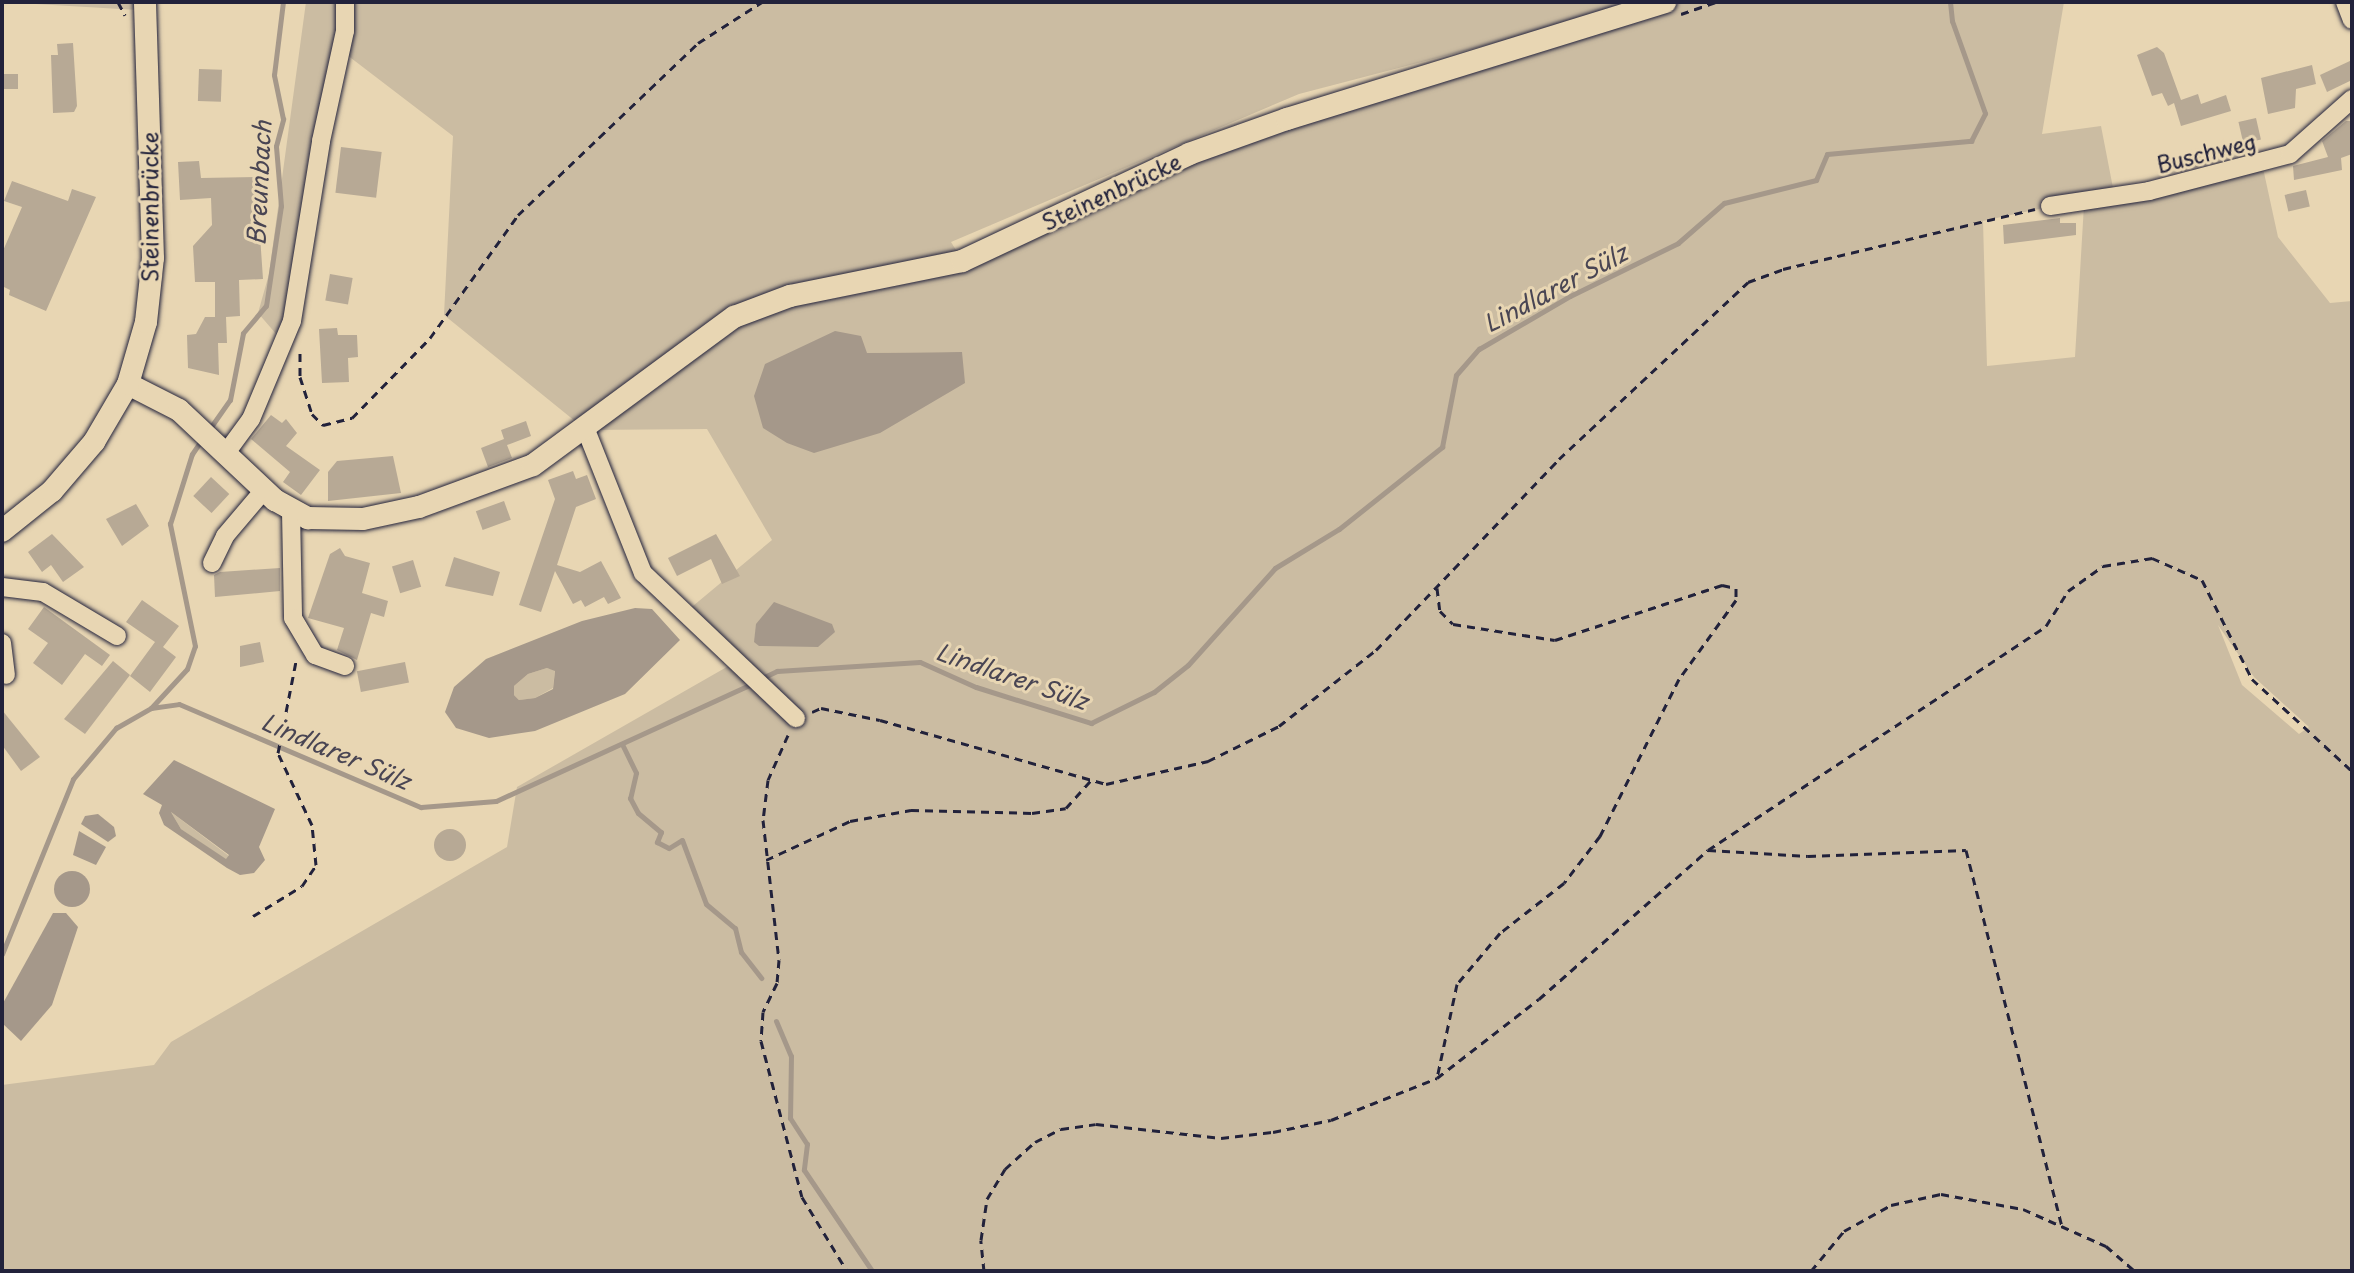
<!DOCTYPE html>
<meta charset="utf-8">
<style>
body{margin:0}
#map{position:relative;width:2354px;height:1273px;overflow:hidden;background:#e8d6b3;font-family:"Playpen Sans",sans-serif}
div>[style]{position:absolute}
.green>*{inset:0;background:#cbbca2}
.water>*{inset:0;background:#a5988a}
.round{border-radius:50%}
.stream>*{height:5px;margin:-2.5px;padding:0 2.5px;transform-origin:2.5px;border-radius:2.5px;background:#a5988a}
.building>*{inset:0;background:#b7a995;transform-origin:0 0}
.path>*{height:3px;margin-top:-1.5px;transform-origin:0;background:repeating-linear-gradient(90deg,#22223b 0 8px,transparent 0 14px)}
.roads{filter:drop-shadow(0 0 2px #22223b) drop-shadow(0 0 2px #22223b)}
.minor>*{height:18px;margin:-9px;padding:0 9px;transform-origin:9px;border-radius:9px;background:#e8d6b3}
.major>*{height:22px;margin:-11px;padding:0 11px;transform-origin:11px;border-radius:11px;background:#e8d6b3}
span{translate:-50% -50%;white-space:nowrap;text-align:center;line-height:1.15;-webkit-text-stroke:6px #e8d6b3;paint-order:stroke}
.street-label{font-size:22px;color:#22223b}
.water-label{font-size:24px;color:#494553;font-style:italic}
.frame{position:absolute;inset:0;border:4px solid #22223b;pointer-events:none}
</style>
<div id="map">
<div class="green">
<div style="clip-path:polygon(2px 2px,137px 2px,137px 10px)"></div>
<div style="clip-path:polygon(evenodd,306px 2px,1652px 2px,1299px 94px,951px 242px,962px 260px,1189px 154px,1665px 2px,2064px 2px,2042px 134px,2101px 126px,2114px 193px,1983px 221px,1987px 366px,2075px 357px,2084px 205px,2263px 168px,2278px 237px,2330px 303px,2352px 301px,2352px 1271px,2px 1271px,2px 1085px,154px 1065px,171px 1042px,507px 847px,517px 787px,732px 664px,687px 611px,772px 540px,707px 429px,586px 430px,444px 315px,453px 136px,334px 45px,291px 303px,277px 335px,258px 313px,269px 274px,306px 2px,962px 352px,765px 364px,866px 353px,962px 352px,306px 2px,2218px 625px,2254px 677px,2309px 727px,2299px 734px,2242px 685px,2218px 625px)"></div>
<div style="clip-path:polygon(547px 668px,555px 670px,553px 688px,535px 698px,519px 700px,514px 695px,514px 686px,528px 674px)"></div>
<div style="clip-path:polygon(171px 812px,229px 856px,226px 860px,181px 829px)"></div>
</div>
<div class="water">
<div style="clip-path:polygon(835px 331px,861px 336px,867px 353px,962px 352px,965px 383px,880px 433px,814px 453px,787px 443px,763px 428px,754px 396px,765px 364px)"></div>
<div style="clip-path:polygon(774px 602px,832px 624px,835px 632px,818px 647px,759px 646px,754px 642px,756px 624px)"></div>
<div style="clip-path:polygon(evenodd,635px 608px,652px 609px,680px 640px,625px 694px,535px 731px,489px 738px,456px 728px,445px 712px,454px 687px,486px 659px,582px 621px,635px 608px,547px 668px,555px 671px,553px 689px,535px 698px,519px 700px,514px 695px,514px 686px,528px 674px,547px 668px)"></div>
<div style="clip-path:polygon(evenodd,174px 760px,275px 809px,259px 847px,265px 860px,254px 873px,240px 875px,227px 868px,164px 825px,159px 813px,162px 805px,143px 794px,174px 760px,171px 812px,229px 855px,226px 859px,181px 829px,171px 812px)"></div>
<div style="clip-path:polygon(98px 814px,114px 827px,116px 836px,108px 842px,81px 824px,85px 816px)"></div>
<div style="clip-path:polygon(79px 831px,106px 847px,96px 865px,73px 855px)"></div>
<div class="round" style="left:54px;top:871px;width:36px;height:36px"></div>
<div style="clip-path:polygon(53px 913px,66px 913px,78px 927px,52px 1005px,21px 1041px,2px 1023px,2px 1005px)"></div>
</div>
<div class="stream">
<div style="left:208px;top:431px;width:38px;rotate:-55deg"></div>
<div style="left:230px;top:400px;width:68px;rotate:-79deg"></div>
<div style="left:243px;top:333px;width:35px;rotate:-50deg"></div>
<div style="left:266px;top:306px;width:101px;rotate:-81.5deg"></div>
<div style="left:281px;top:206px;width:60px;rotate:-94.8deg"></div>
<div style="left:276px;top:146px;width:28px;rotate:-75deg"></div>
<div style="left:283px;top:119px;width:45px;rotate:-101.6deg"></div>
<div style="left:274px;top:75px;width:74px;rotate:-83deg"></div>
<div style="left:762px;top:678px;width:17px;rotate:-25deg"></div>
<div style="left:777px;top:671px;width:143px;rotate:-3.6deg"></div>
<div style="left:920px;top:662px;width:61px;rotate:24.1deg"></div>
<div style="left:976px;top:687px;width:121px;rotate:17.4deg"></div>
<div style="left:1091px;top:723px;width:70px;rotate:-26.2deg"></div>
<div style="left:1154px;top:692px;width:43px;rotate:-38.5deg"></div>
<div style="left:1188px;top:665px;width:130px;rotate:-48.1deg"></div>
<div style="left:1275px;top:568px;width:75px;rotate:-31.4deg"></div>
<div style="left:1339px;top:529px;width:132px;rotate:-38.5deg"></div>
<div style="left:1442px;top:447px;width:73px;rotate:-79deg"></div>
<div style="left:1456px;top:375px;width:35px;rotate:-49deg"></div>
<div style="left:1479px;top:349px;width:105px;rotate:-30.2deg"></div>
<div style="left:1570px;top:296px;width:120px;rotate:-26.1deg"></div>
<div style="left:1678px;top:243px;width:61px;rotate:-41deg"></div>
<div style="left:1724px;top:203px;width:95px;rotate:-14deg"></div>
<div style="left:1816px;top:180px;width:28px;rotate:-67deg"></div>
<div style="left:1827px;top:154px;width:145px;rotate:-5.2deg"></div>
<div style="left:1971px;top:141px;width:31px;rotate:-63deg"></div>
<div style="left:1985px;top:113px;width:98px;rotate:-109.7deg"></div>
<div style="left:1952px;top:21px;width:19px;rotate:-96deg"></div>
<div style="left:151px;top:708px;width:53px;rotate:-47.3deg"></div>
<div style="left:187px;top:669px;width:24px;rotate:-71deg"></div>
<div style="left:195px;top:646px;width:125px;rotate:-101.6deg"></div>
<div style="left:170px;top:524px;width:73px;rotate:-72.6deg"></div>
<div style="left:192px;top:454px;width:18px;rotate:-56deg"></div>
<div style="left:622px;top:744px;width:32px;rotate:64deg"></div>
<div style="left:636px;top:773px;width:26px;rotate:103deg"></div>
<div style="left:630px;top:798px;width:17px;rotate:62deg"></div>
<div style="left:638px;top:813px;width:30px;rotate:40deg"></div>
<div style="left:661px;top:832px;width:11px;rotate:112deg"></div>
<div style="left:657px;top:842px;width:13px;rotate:27deg"></div>
<div style="left:669px;top:848px;width:15px;rotate:-32deg"></div>
<div style="left:682px;top:840px;width:68px;rotate:69.4deg"></div>
<div style="left:706px;top:904px;width:38px;rotate:40deg"></div>
<div style="left:735px;top:928px;width:25px;rotate:76deg"></div>
<div style="left:741px;top:952px;width:33px;rotate:52deg"></div>
<div style="left:2px;top:954px;width:189px;rotate:-67.9deg"></div>
<div style="left:73px;top:779px;width:67px;rotate:-49.9deg"></div>
<div style="left:116px;top:728px;width:40px;rotate:-29.7deg"></div>
<div style="left:151px;top:708px;width:28px;rotate:-8deg"></div>
<div style="left:179px;top:704px;width:263px;rotate:23.1deg"></div>
<div style="left:421px;top:807px;width:75px;rotate:-4.6deg"></div>
<div style="left:496px;top:801px;width:284px;rotate:-24.6deg"></div>
<div style="left:776px;top:1021px;width:38px;rotate:67deg"></div>
<div style="left:791px;top:1056px;width:62px;rotate:90.9deg"></div>
<div style="left:790px;top:1118px;width:31px;rotate:57deg"></div>
<div style="left:807px;top:1144px;width:26px;rotate:97deg"></div>
<div style="left:804px;top:1170px;width:122px;rotate:56deg"></div>
</div>
<div class="building">
<div style="clip-path:polygon(73px 43px,77px 106px,74px 112px,53px 113px,51px 55px,58px 55px,57px 44px)"></div>
<div style="clip-path:polygon(2157px 47px,2164px 53px,2181px 100px,2198px 94px,2201px 104px,2226px 95px,2231px 111px,2181px 126px,2174px 103px,2168px 106px,2162px 93px,2152px 96px,2137px 55px)"></div>
<div style="clip-path:polygon(2352px 60px,2352px 80px,2327px 92px,2320px 75px)"></div>
<div style="clip-path:polygon(2312px 65px,2316px 84px,2296px 89px,2295px 108px,2268px 114px,2261px 78px)"></div>
<div style="left:199px;top:69px;width:23px;height:32px;rotate:2deg"></div>
<div style="left:4px;top:74px;width:14px;height:15px"></div>
<div style="left:2256px;top:118px;width:22px;height:18px;rotate:77deg"></div>
<div style="clip-path:polygon(2346px 121px,2352px 121px,2352px 154px,2341px 158px,2342px 170px,2294px 180px,2293px 166px,2328px 157px,2322px 141px)"></div>
<div style="left:341px;top:147px;width:41px;height:46px;rotate:7deg"></div>
<div style="left:2204px;top:150px;width:14px;height:28px;rotate:73deg"></div>
<div style="clip-path:polygon(199px 161px,201px 178px,256px 177px,263px 279px,239px 280px,240px 316px,226px 317px,227px 343px,218px 343px,219px 375px,188px 368px,187px 335px,196px 334px,205px 317px,215px 317px,215px 282px,195px 282px,193px 246px,212px 225px,211px 198px,180px 200px,178px 162px)"></div>
<div style="clip-path:polygon(12px 181px,68px 201px,72px 189px,96px 197px,46px 311px,9px 295px,10px 290px,2px 286px,2px 253px,22px 207px,4px 201px)"></div>
<div style="left:2306px;top:190px;width:17px;height:22px;rotate:77deg"></div>
<div style="clip-path:polygon(2060px 218px,2060px 223px,2076px 223px,2076px 235px,2004px 244px,2003px 225px)"></div>
<div style="left:330px;top:274px;width:23px;height:27px;rotate:10deg"></div>
<div style="clip-path:polygon(337px 328px,338px 335px,357px 335px,358px 357px,348px 358px,349px 382px,322px 383px,319px 329px)"></div>
<div style="clip-path:polygon(271px 415px,282px 423px,286px 419px,297px 433px,286px 446px,320px 470px,301px 495px,283px 482px,290px 472px,251px 439px)"></div>
<div style="clip-path:polygon(526px 421px,531px 436px,507px 445px,512px 458px,488px 467px,481px 448px,504px 439px,501px 430px)"></div>
<div style="clip-path:polygon(393px 456px,401px 493px,328px 501px,328px 472px,337px 461px)"></div>
<div style="clip-path:polygon(573px 471px,576px 479px,587px 475px,596px 499px,576px 507px,557px 565px,580px 572px,601px 561px,621px 598px,608px 604px,604px 597px,585px 607px,581px 600px,573px 604px,555px 571px,541px 612px,519px 605px,555px 499px,548px 480px)"></div>
<div style="left:211px;top:477px;width:25px;height:26px;rotate:43deg"></div>
<div style="left:504px;top:501px;width:20px;height:30px;rotate:70deg"></div>
<div style="clip-path:polygon(136px 504px,149px 526px,122px 546px,106px 519px)"></div>
<div style="clip-path:polygon(52px 534px,84px 567px,63px 582px,51px 565px,42px 572px,28px 552px)"></div>
<div style="clip-path:polygon(716px 534px,740px 576px,722px 584px,711px 559px,677px 576px,668px 558px)"></div>
<div style="clip-path:polygon(340px 548px,345px 556px,370px 563px,362px 593px,388px 601px,384px 617px,371px 613px,357px 660px,337px 650px,344px 628px,308px 618px,330px 554px)"></div>
<div style="clip-path:polygon(454px 557px,500px 572px,493px 596px,445px 586px)"></div>
<div style="left:413px;top:560px;width:28px;height:22px;rotate:73deg"></div>
<div style="clip-path:polygon(280px 568px,280px 591px,215px 597px,214px 575px,220px 572px)"></div>
<div style="clip-path:polygon(142px 600px,179px 626px,163px 647px,176px 657px,150px 692px,130px 676px,155px 642px,126px 622px)"></div>
<div style="clip-path:polygon(44px 607px,110px 655px,102px 666px,85px 654px,62px 685px,33px 663px,48px 643px,28px 629px)"></div>
<div style="clip-path:polygon(260px 642px,264px 662px,240px 667px,240px 646px)"></div>
<div style="clip-path:polygon(113px 661px,130px 675px,85px 734px,64px 719px)"></div>
<div style="left:405px;top:662px;width:21px;height:49px;rotate:79deg"></div>
<div style="clip-path:polygon(2px 710px,40px 757px,21px 771px,2px 745px)"></div>
<div class="round" style="left:434px;top:829px;width:32px;height:32px"></div>
</div>
<div class="path">
<div style="left:118px;top:2px;width:15px;rotate:62deg"></div>
<div style="left:1681px;top:14px;width:36px;rotate:-19deg"></div>
<div style="left:300px;top:353px;width:24px;rotate:90deg"></div>
<div style="left:300px;top:377px;width:39px;rotate:72deg"></div>
<div style="left:312px;top:414px;width:16px;rotate:45deg"></div>
<div style="left:323px;top:425px;width:30px;rotate:-14deg"></div>
<div style="left:352px;top:418px;width:112px;rotate:-45.7deg"></div>
<div style="left:430px;top:338px;width:151px;rotate:-54.4deg"></div>
<div style="left:518px;top:215px;width:249px;rotate:-43.7deg"></div>
<div style="left:698px;top:43px;width:76px;rotate:-32.6deg"></div>
<div style="left:1437px;top:588px;width:23px;rotate:83deg"></div>
<div style="left:1440px;top:611px;width:18px;rotate:45deg"></div>
<div style="left:1453px;top:624px;width:103px;rotate:8.9deg"></div>
<div style="left:1555px;top:640px;width:176px;rotate:-18.2deg"></div>
<div style="left:1722px;top:585px;width:14px;rotate:12deg"></div>
<div style="left:1736px;top:588px;width:12px;rotate:90deg"></div>
<div style="left:1736px;top:600px;width:97px;rotate:125.8deg"></div>
<div style="left:1679px;top:679px;width:176px;rotate:116.7deg"></div>
<div style="left:1600px;top:836px;width:59px;rotate:127.5deg"></div>
<div style="left:1564px;top:883px;width:81px;rotate:142deg"></div>
<div style="left:1500px;top:933px;width:67px;rotate:130.1deg"></div>
<div style="left:1457px;top:984px;width:96px;rotate:102deg"></div>
<div style="left:812px;top:712px;width:10px;rotate:-24deg"></div>
<div style="left:821px;top:708px;width:60px;rotate:11.5deg"></div>
<div style="left:880px;top:720px;width:235px;rotate:15.8deg"></div>
<div style="left:1106px;top:784px;width:105px;rotate:-12.7deg"></div>
<div style="left:1208px;top:761px;width:79px;rotate:-26.2deg"></div>
<div style="left:1279px;top:726px;width:123px;rotate:-38.1deg"></div>
<div style="left:1376px;top:650px;width:265px;rotate:-46.2deg"></div>
<div style="left:1559px;top:459px;width:259px;rotate:-43.1deg"></div>
<div style="left:1748px;top:282px;width:37px;rotate:-20deg"></div>
<div style="left:1783px;top:269px;width:259px;rotate:-13.4deg"></div>
<div style="left:788px;top:735px;width:49px;rotate:114deg"></div>
<div style="left:768px;top:780px;width:40px;rotate:97.1deg"></div>
<div style="left:763px;top:820px;width:141px;rotate:83.5deg"></div>
<div style="left:779px;top:960px;width:23px;rotate:95deg"></div>
<div style="left:777px;top:983px;width:32px;rotate:116deg"></div>
<div style="left:763px;top:1012px;width:29px;rotate:94deg"></div>
<div style="left:761px;top:1041px;width:161px;rotate:75.3deg"></div>
<div style="left:802px;top:1197px;width:87px;rotate:58.7deg"></div>
<div style="left:1708px;top:850px;width:100px;rotate:3.4deg"></div>
<div style="left:1808px;top:856px;width:158px;rotate:-2.2deg"></div>
<div style="left:1966px;top:850px;width:388px;rotate:75.7deg"></div>
<div style="left:766px;top:860px;width:93px;rotate:-24.9deg"></div>
<div style="left:850px;top:821px;width:62px;rotate:-10.2deg"></div>
<div style="left:911px;top:810px;width:121px;rotate:1.4deg"></div>
<div style="left:1032px;top:813px;width:34px;rotate:-8deg"></div>
<div style="left:1066px;top:808px;width:38px;rotate:-48deg"></div>
<div style="left:253px;top:916px;width:57px;rotate:-31.5deg"></div>
<div style="left:302px;top:886px;width:25px;rotate:-56deg"></div>
<div style="left:316px;top:865px;width:40px;rotate:-95.7deg"></div>
<div style="left:312px;top:825px;width:80px;rotate:-115.3deg"></div>
<div style="left:278px;top:753px;width:94px;rotate:-78.9deg"></div>
<div style="left:984px;top:1271px;width:31px;rotate:-96deg"></div>
<div style="left:981px;top:1240px;width:41px;rotate:-81.7deg"></div>
<div style="left:987px;top:1199px;width:35px;rotate:-59deg"></div>
<div style="left:1005px;top:1169px;width:40px;rotate:-42deg"></div>
<div style="left:1035px;top:1142px;width:29px;rotate:-27deg"></div>
<div style="left:1061px;top:1129px;width:35px;rotate:-8deg"></div>
<div style="left:1096px;top:1124px;width:126px;rotate:6.4deg"></div>
<div style="left:1221px;top:1138px;width:52px;rotate:-6.6deg"></div>
<div style="left:1273px;top:1132px;width:59px;rotate:-11.7deg"></div>
<div style="left:1331px;top:1120px;width:114px;rotate:-21.6deg"></div>
<div style="left:1437px;top:1078px;width:129px;rotate:-37.8deg"></div>
<div style="left:1539px;top:999px;width:225px;rotate:-41.4deg"></div>
<div style="left:1708px;top:850px;width:405px;rotate:-33.5deg"></div>
<div style="left:2046px;top:626px;width:41px;rotate:-57.8deg"></div>
<div style="left:2068px;top:591px;width:43px;rotate:-35.5deg"></div>
<div style="left:2103px;top:566px;width:50px;rotate:-9.3deg"></div>
<div style="left:2152px;top:558px;width:55px;rotate:23.7deg"></div>
<div style="left:2202px;top:580px;width:111px;rotate:63.2deg"></div>
<div style="left:2252px;top:679px;width:136px;rotate:42.6deg"></div>
<div style="left:1811px;top:1271px;width:52px;rotate:-50.5deg"></div>
<div style="left:1844px;top:1231px;width:54px;rotate:-29deg"></div>
<div style="left:1891px;top:1205px;width:51px;rotate:-12.4deg"></div>
<div style="left:1941px;top:1194px;width:83px;rotate:10.4deg"></div>
<div style="left:2023px;top:1209px;width:91px;rotate:24deg"></div>
<div style="left:2106px;top:1246px;width:38px;rotate:41deg"></div>
</div>
<div class="roads">
<div class="minor">
<div style="left:2345px;top:2px;width:19px;rotate:69deg"></div>
<div style="left:2050px;top:206px;width:100px;rotate:-8.6deg"></div>
<div style="left:2149px;top:191px;width:146px;rotate:-14.7deg"></div>
<div style="left:2290px;top:154px;width:83px;rotate:-41.6deg"></div>
<div style="left:586px;top:430px;width:154px;rotate:68.3deg"></div>
<div style="left:643px;top:573px;width:211px;rotate:43.5deg"></div>
<div style="left:226px;top:453px;width:42px;rotate:-53.7deg"></div>
<div style="left:251px;top:419px;width:106px;rotate:-67.3deg"></div>
<div style="left:292px;top:321px;width:182px;rotate:-80.8deg"></div>
<div style="left:321px;top:141px;width:113px;rotate:-77.7deg"></div>
<div style="left:345px;top:31px;width:29px;rotate:-90deg"></div>
<div style="left:291px;top:511px;width:107px;rotate:88.9deg"></div>
<div style="left:293px;top:618px;width:43px;rotate:59.3deg"></div>
<div style="left:315px;top:655px;width:32px;rotate:20deg"></div>
<div style="left:212px;top:563px;width:30px;rotate:-64deg"></div>
<div style="left:225px;top:536px;width:60px;rotate:-49.7deg"></div>
<div style="left:2px;top:587px;width:41px;rotate:7deg"></div>
<div style="left:43px;top:592px;width:86px;rotate:30.7deg"></div>
<div style="left:2px;top:643px;width:32px;rotate:83deg"></div>
</div>
<div class="major">
<div style="left:128px;top:384px;width:57px;rotate:27deg"></div>
<div style="left:179px;top:410px;width:132px;rotate:43.2deg"></div>
<div style="left:275px;top:500px;width:38px;rotate:29deg"></div>
<div style="left:308px;top:518px;width:55px;rotate:1deg"></div>
<div style="left:363px;top:519px;width:57px;rotate:-12.1deg"></div>
<div style="left:419px;top:507px;width:121px;rotate:-20.2deg"></div>
<div style="left:533px;top:465px;width:250px;rotate:-36.4deg"></div>
<div style="left:734px;top:317px;width:60px;rotate:-20.6deg"></div>
<div style="left:790px;top:296px;width:176px;rotate:-11.5deg"></div>
<div style="left:962px;top:261px;width:251px;rotate:-25.2deg"></div>
<div style="left:1189px;top:154px;width:104px;rotate:-19.7deg"></div>
<div style="left:1287px;top:119px;width:396px;rotate:-17.2deg"></div>
<div style="left:2px;top:531px;width:64px;rotate:-38.7deg"></div>
<div style="left:52px;top:491px;width:65px;rotate:-49.4deg"></div>
<div style="left:94px;top:442px;width:67px;rotate:-59.6deg"></div>
<div style="left:128px;top:384px;width:65px;rotate:-73.8deg"></div>
<div style="left:146px;top:322px;width:64px;rotate:-83.8deg"></div>
<div style="left:153px;top:258px;width:256px;rotate:-91.8deg"></div>
</div>
</div>
<div class="street-label">
<span style="left:2206px;top:152px;rotate:-14deg">Buschweg</span>
<span style="left:1111px;top:191px;rotate:-25deg">Steinenbrücke</span>
<span style="left:149px;top:207px;rotate:-90deg">Steinenbrücke</span>
</div>
<div class="water-label">
<span style="left:259px;top:183px;rotate:-87deg">Breunbach</span>
<span style="left:1555px;top:288px;rotate:-28deg">Lindlarer Sülz</span>
<span style="left:1012px;top:676px;rotate:19deg">Lindlarer Sülz</span>
<span style="left:336px;top:751px;rotate:23deg">Lindlarer Sülz</span>
</div>
<div class="frame"></div>
</div>
